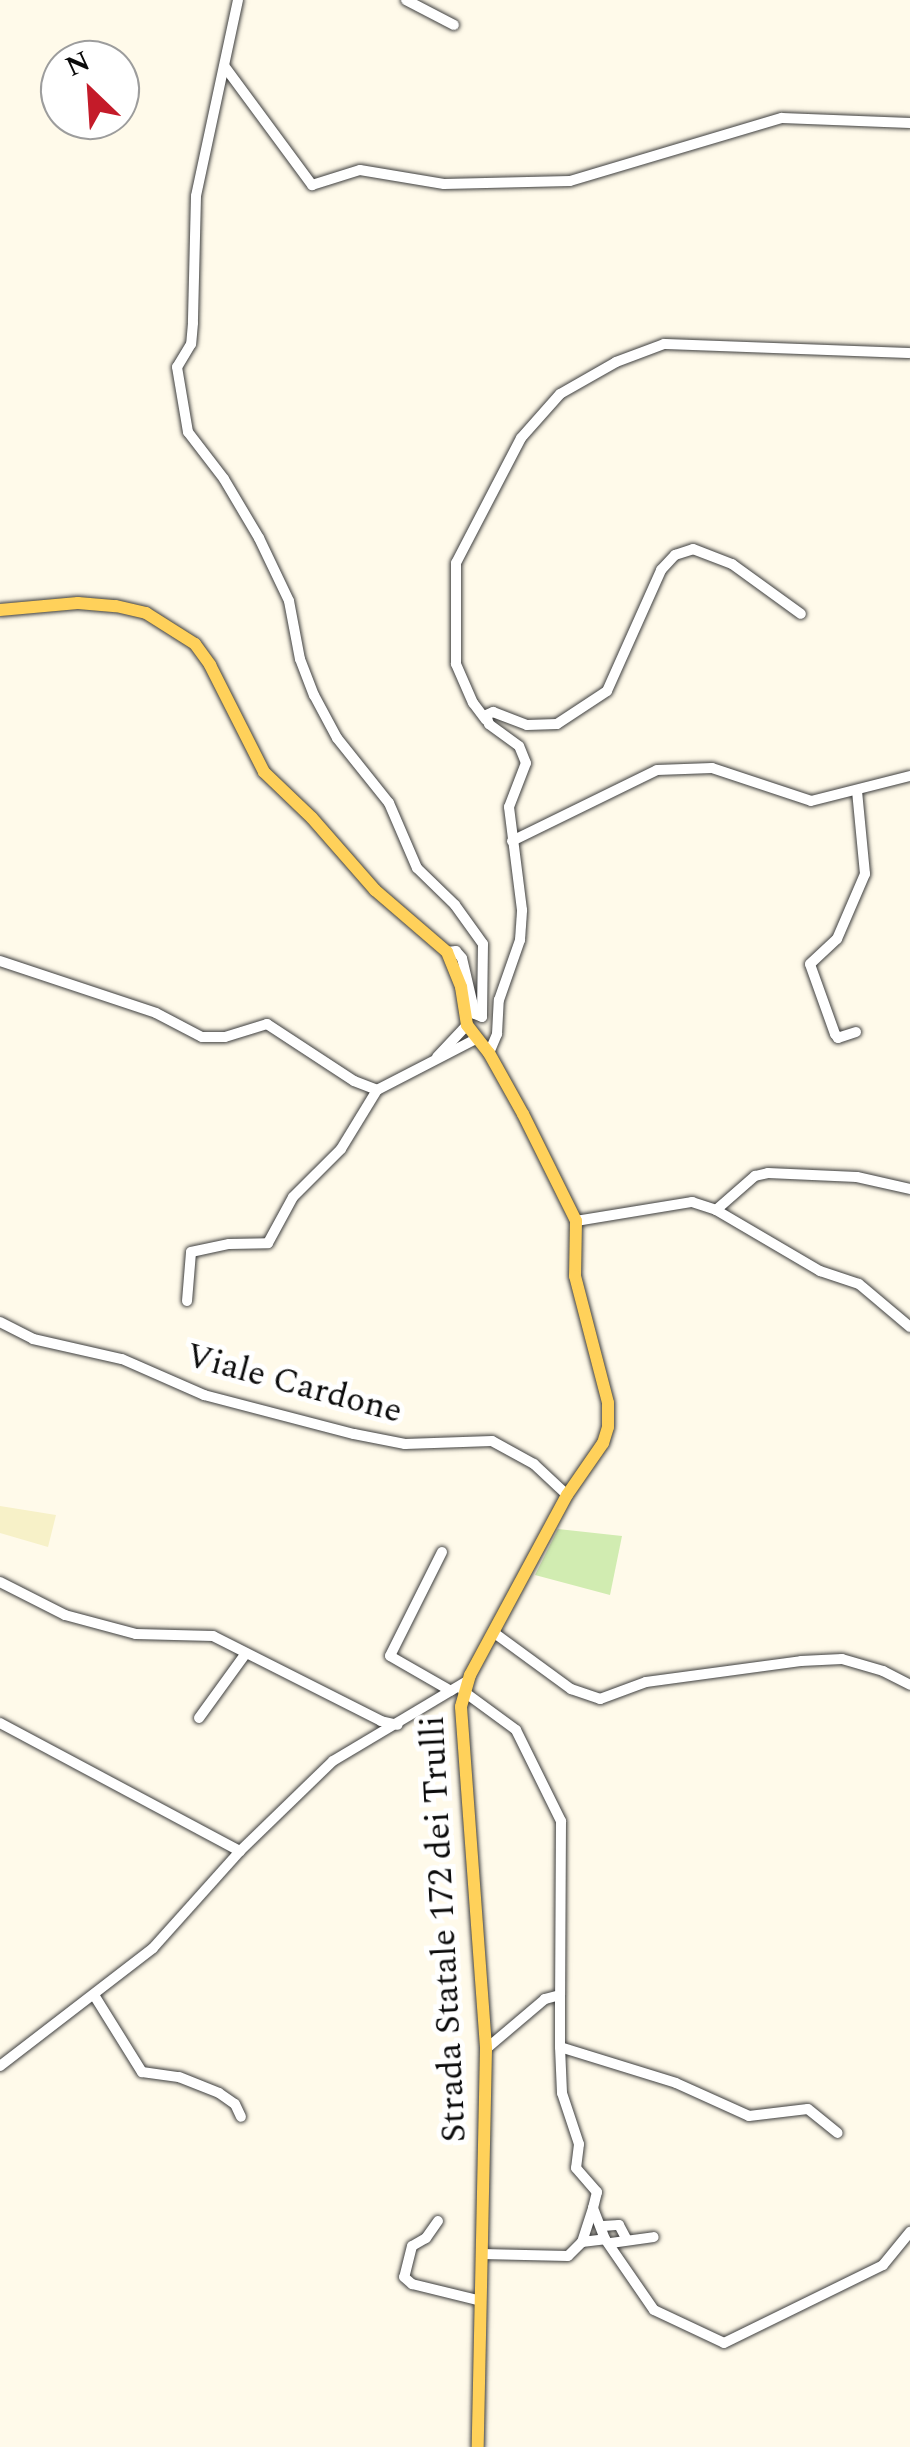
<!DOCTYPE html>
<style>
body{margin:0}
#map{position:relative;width:910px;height:2447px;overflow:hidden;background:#fffaea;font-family:Spectral,serif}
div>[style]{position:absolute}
.farmland>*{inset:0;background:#f7f1c8}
.green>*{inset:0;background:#d1ecb1}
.roads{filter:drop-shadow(0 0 2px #3e3e3e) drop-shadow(0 0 2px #3e3e3e)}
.minor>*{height:10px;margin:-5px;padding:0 5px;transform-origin:5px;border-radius:5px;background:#fff}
.major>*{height:12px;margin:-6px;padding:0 6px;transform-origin:6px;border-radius:6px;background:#ffd15a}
span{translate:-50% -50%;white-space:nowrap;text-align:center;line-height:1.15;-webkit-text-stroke:10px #fff;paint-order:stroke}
.street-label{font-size:35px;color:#0b0b0b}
.north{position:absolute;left:40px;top:40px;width:100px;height:100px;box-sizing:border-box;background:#fff;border:2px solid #9d9d9d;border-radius:50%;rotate:335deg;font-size:28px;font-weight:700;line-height:40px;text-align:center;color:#0b0b0b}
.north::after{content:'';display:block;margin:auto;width:35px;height:45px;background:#c41b29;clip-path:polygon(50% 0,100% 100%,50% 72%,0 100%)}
</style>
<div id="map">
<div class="farmland">
<div style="clip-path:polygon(0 1506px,56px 1515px,48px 1547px,0 1533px)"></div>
</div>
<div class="green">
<div style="clip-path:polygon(558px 1529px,622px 1536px,610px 1595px,535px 1575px)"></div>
</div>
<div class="roads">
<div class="minor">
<div style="left:238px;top:0;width:200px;rotate:102.1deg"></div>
<div style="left:196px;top:196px;width:127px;rotate:91.4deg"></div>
<div style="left:193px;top:323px;width:21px;rotate:95deg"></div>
<div style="left:191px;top:344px;width:27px;rotate:121deg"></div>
<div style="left:177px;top:367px;width:66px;rotate:80.4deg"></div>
<div style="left:188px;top:432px;width:59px;rotate:52.5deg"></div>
<div style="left:224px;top:479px;width:69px;rotate:59.3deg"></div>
<div style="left:259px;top:538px;width:70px;rotate:64.5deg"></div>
<div style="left:289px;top:601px;width:59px;rotate:79.3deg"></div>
<div style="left:300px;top:659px;width:39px;rotate:69deg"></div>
<div style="left:314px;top:695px;width:49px;rotate:61.9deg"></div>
<div style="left:337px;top:738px;width:83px;rotate:51.3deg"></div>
<div style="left:389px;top:803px;width:71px;rotate:66.7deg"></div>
<div style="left:417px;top:868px;width:53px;rotate:44.2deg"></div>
<div style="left:455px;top:905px;width:48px;rotate:54.3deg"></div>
<div style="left:483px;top:944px;width:73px;rotate:90.8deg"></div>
<div style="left:482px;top:1017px;width:8px;rotate:-157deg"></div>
<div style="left:475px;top:1014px;width:57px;rotate:-103.1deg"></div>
<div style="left:462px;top:958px;width:9px;rotate:-131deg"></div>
<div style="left:456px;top:951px;width:9px;rotate:174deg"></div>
<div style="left:406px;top:0;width:54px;rotate:27.5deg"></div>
<div style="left:225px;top:67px;width:147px;rotate:53.6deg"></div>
<div style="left:312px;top:185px;width:50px;rotate:-17.4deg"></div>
<div style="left:360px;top:170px;width:85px;rotate:9.5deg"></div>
<div style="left:444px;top:184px;width:126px;rotate:-1.4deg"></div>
<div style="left:570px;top:181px;width:221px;rotate:-16.6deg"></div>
<div style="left:782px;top:118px;width:128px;rotate:2.2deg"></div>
<div style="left:486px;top:720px;width:21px;rotate:-127deg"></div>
<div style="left:473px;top:703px;width:43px;rotate:-113.6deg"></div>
<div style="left:456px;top:664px;width:101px;rotate:-90deg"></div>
<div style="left:456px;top:563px;width:141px;rotate:-62.5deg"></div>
<div style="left:521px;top:438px;width:59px;rotate:-48.4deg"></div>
<div style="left:560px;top:394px;width:64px;rotate:-29.7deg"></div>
<div style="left:616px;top:362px;width:51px;rotate:-20.6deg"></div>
<div style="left:664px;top:344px;width:246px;rotate:2.1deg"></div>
<div style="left:512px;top:841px;width:161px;rotate:-26.1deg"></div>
<div style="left:657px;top:770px;width:55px;rotate:-2.1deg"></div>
<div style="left:712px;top:768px;width:104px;rotate:18.4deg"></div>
<div style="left:811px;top:801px;width:102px;rotate:-14.2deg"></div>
<div style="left:0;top:961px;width:164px;rotate:18.4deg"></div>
<div style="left:156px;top:1013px;width:52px;rotate:27.6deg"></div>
<div style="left:202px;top:1037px;width:23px"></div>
<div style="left:225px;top:1037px;width:44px;rotate:-17.2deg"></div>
<div style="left:267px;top:1024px;width:104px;rotate:33.2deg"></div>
<div style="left:354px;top:1081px;width:25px;rotate:21deg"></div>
<div style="left:377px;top:1090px;width:111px;rotate:-27.3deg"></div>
<div style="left:856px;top:1032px;width:19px;rotate:162deg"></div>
<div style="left:838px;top:1038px;width:5px;rotate:-127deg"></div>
<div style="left:835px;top:1034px;width:74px;rotate:-109.7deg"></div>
<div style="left:810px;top:964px;width:37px;rotate:-43deg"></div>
<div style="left:837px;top:939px;width:71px;rotate:-66.7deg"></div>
<div style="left:865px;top:874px;width:83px;rotate:-95.5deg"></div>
<div style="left:489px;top:1053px;width:21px;rotate:-67deg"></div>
<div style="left:497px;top:1034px;width:34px;rotate:-87deg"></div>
<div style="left:499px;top:1000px;width:64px;rotate:-70.7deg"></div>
<div style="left:520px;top:940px;width:30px;rotate:-86deg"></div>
<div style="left:522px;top:910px;width:104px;rotate:-97.2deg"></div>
<div style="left:509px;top:807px;width:47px;rotate:-68.9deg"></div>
<div style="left:526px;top:763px;width:18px;rotate:-112deg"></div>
<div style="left:519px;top:746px;width:37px;rotate:-144deg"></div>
<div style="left:489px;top:724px;width:9px;rotate:-108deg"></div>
<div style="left:486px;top:715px;width:8px;rotate:-23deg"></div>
<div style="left:493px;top:712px;width:36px;rotate:21deg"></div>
<div style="left:527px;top:725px;width:30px;rotate:-2deg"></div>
<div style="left:557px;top:724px;width:60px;rotate:-33.4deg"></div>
<div style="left:607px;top:691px;width:133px;rotate:-65.9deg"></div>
<div style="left:661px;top:570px;width:21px;rotate:-47deg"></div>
<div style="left:675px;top:555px;width:19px;rotate:-18deg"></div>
<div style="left:693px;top:549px;width:42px;rotate:21deg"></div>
<div style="left:732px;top:564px;width:85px;rotate:35.9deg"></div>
<div style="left:437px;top:1057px;width:44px;rotate:-46.8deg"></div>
<div style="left:716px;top:1210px;width:52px;rotate:-41.1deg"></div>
<div style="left:755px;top:1176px;width:13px;rotate:-13deg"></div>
<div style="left:768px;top:1173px;width:89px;rotate:2.6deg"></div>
<div style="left:857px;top:1177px;width:54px;rotate:12.8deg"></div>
<div style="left:576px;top:1221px;width:118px;rotate:-9.3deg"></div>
<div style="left:692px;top:1202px;width:25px;rotate:18deg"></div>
<div style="left:716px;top:1210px;width:121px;rotate:30.4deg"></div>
<div style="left:820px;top:1271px;width:41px;rotate:18.4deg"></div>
<div style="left:859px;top:1284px;width:67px;rotate:40.1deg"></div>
<div style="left:187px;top:1301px;width:49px;rotate:-85.3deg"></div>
<div style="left:191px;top:1252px;width:39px;rotate:-12deg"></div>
<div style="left:229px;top:1244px;width:39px;rotate:-1deg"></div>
<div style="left:268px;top:1243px;width:52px;rotate:-61.5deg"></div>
<div style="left:293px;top:1197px;width:68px;rotate:-45deg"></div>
<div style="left:341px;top:1149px;width:69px;rotate:-58.6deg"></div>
<div style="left:0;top:1322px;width:37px;rotate:27deg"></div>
<div style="left:33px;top:1339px;width:91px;rotate:12.7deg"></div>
<div style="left:122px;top:1359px;width:90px;rotate:23.7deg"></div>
<div style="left:204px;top:1395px;width:155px;rotate:14.6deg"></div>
<div style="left:354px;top:1434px;width:52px;rotate:11.1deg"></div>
<div style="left:405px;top:1444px;width:87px;rotate:-2deg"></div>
<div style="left:492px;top:1441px;width:48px;rotate:28.7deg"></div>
<div style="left:534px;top:1464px;width:45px;rotate:43.2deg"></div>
<div style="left:442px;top:1552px;width:116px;rotate:116.6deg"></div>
<div style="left:390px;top:1656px;width:70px;rotate:29.8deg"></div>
<div style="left:0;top:1582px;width:73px;rotate:26.9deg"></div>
<div style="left:65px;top:1615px;width:73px;rotate:15deg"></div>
<div style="left:136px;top:1634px;width:77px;rotate:1.5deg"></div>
<div style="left:213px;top:1636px;width:188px;rotate:26.8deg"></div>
<div style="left:381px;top:1721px;width:17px;rotate:13deg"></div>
<div style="left:493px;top:1632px;width:97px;rotate:36.2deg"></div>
<div style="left:571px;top:1689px;width:31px;rotate:19deg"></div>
<div style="left:600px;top:1699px;width:49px;rotate:-20.3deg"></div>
<div style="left:646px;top:1682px;width:156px;rotate:-7.7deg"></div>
<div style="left:801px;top:1661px;width:41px;rotate:-2.8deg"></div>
<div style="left:842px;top:1659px;width:43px;rotate:16.3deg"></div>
<div style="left:883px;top:1671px;width:30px;rotate:27deg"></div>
<div style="left:463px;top:1691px;width:66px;rotate:36.3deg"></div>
<div style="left:516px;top:1730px;width:102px;rotate:63.7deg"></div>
<div style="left:561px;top:1821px;width:174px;rotate:90.3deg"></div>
<div style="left:560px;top:1995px;width:16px;rotate:165deg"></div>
<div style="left:545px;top:1999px;width:77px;rotate:139.7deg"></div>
<div style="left:199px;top:1718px;width:80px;rotate:-54.1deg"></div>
<div style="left:0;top:1723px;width:272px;rotate:28.1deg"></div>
<div style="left:94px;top:1995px;width:91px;rotate:58.1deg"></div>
<div style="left:142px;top:2072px;width:37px;rotate:8deg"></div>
<div style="left:179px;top:2077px;width:43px;rotate:21.8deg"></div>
<div style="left:219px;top:2093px;width:19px;rotate:35deg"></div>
<div style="left:235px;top:2104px;width:14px;rotate:65deg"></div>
<div style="left:560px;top:1995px;width:52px;rotate:90deg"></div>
<div style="left:560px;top:2047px;width:121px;rotate:17.2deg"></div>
<div style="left:676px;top:2083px;width:80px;rotate:24.3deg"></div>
<div style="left:749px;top:2116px;width:59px;rotate:-6.8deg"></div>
<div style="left:808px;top:2109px;width:38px;rotate:39deg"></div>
<div style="left:560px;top:2047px;width:46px;rotate:87.5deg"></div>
<div style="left:562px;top:2093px;width:54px;rotate:71.6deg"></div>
<div style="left:579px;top:2144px;width:24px;rotate:97deg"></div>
<div style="left:576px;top:2168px;width:32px;rotate:49deg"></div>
<div style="left:597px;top:2192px;width:16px;rotate:104deg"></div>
<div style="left:0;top:2066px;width:193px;rotate:-37.6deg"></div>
<div style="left:153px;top:1948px;width:130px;rotate:-48.1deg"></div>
<div style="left:240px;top:1851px;width:129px;rotate:-44.1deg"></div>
<div style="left:333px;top:1761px;width:156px;rotate:-30.8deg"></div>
<div style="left:438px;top:2221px;width:21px;rotate:125deg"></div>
<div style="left:426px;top:2238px;width:16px;rotate:150deg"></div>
<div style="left:412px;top:2246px;width:32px;rotate:104deg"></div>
<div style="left:404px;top:2277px;width:11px;rotate:41deg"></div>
<div style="left:412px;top:2284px;width:71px;rotate:13.8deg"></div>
<div style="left:603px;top:2226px;width:16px;rotate:-4deg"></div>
<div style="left:619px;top:2225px;width:17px;rotate:62deg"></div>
<div style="left:582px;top:2242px;width:36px;rotate:-72deg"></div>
<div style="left:593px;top:2208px;width:33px;rotate:69deg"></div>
<div style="left:611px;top:2243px;width:43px;rotate:-7.9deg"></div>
<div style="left:482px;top:2254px;width:86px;rotate:1.3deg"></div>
<div style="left:568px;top:2256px;width:20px;rotate:-45deg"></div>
<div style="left:582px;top:2242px;width:23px;rotate:-7deg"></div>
<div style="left:605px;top:2239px;width:86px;rotate:55.4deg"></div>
<div style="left:654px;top:2310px;width:77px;rotate:25.2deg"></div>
<div style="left:724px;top:2343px;width:177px;rotate:-26.1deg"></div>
<div style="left:883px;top:2265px;width:43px;rotate:-50.7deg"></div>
</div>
<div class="major">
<div style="left:0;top:610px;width:78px;rotate:-5.1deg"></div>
<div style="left:78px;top:603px;width:38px;rotate:5deg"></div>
<div style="left:116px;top:606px;width:31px;rotate:13deg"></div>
<div style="left:146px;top:613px;width:58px;rotate:32.3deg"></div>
<div style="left:195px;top:644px;width:26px;rotate:54deg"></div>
<div style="left:210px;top:665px;width:120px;rotate:63.2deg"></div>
<div style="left:264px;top:772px;width:66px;rotate:43.8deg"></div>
<div style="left:312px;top:818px;width:96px;rotate:48.8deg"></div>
<div style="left:375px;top:890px;width:95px;rotate:40.7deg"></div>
<div style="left:447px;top:952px;width:38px;rotate:68deg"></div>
<div style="left:461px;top:987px;width:38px;rotate:81deg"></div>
<div style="left:467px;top:1025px;width:36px;rotate:52deg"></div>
<div style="left:489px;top:1053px;width:70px;rotate:60.9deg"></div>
<div style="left:523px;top:1114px;width:119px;rotate:63.6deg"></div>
<div style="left:576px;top:1221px;width:55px;rotate:91deg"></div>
<div style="left:575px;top:1276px;width:131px;rotate:75.4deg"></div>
<div style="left:608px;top:1403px;width:24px;rotate:90deg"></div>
<div style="left:608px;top:1427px;width:17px;rotate:107deg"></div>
<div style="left:603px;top:1443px;width:63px;rotate:124.7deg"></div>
<div style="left:567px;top:1495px;width:204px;rotate:118.3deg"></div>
<div style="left:470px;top:1675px;width:33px;rotate:106deg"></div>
<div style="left:461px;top:1707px;width:343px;rotate:85.8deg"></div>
<div style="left:486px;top:2049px;width:398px;rotate:91.2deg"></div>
</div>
</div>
<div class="street-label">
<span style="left:294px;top:1384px;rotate:15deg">Viale Cardone</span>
<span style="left:444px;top:1929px;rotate:-93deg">Strada Statale 172 dei Trulli</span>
</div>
<div class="north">N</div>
</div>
